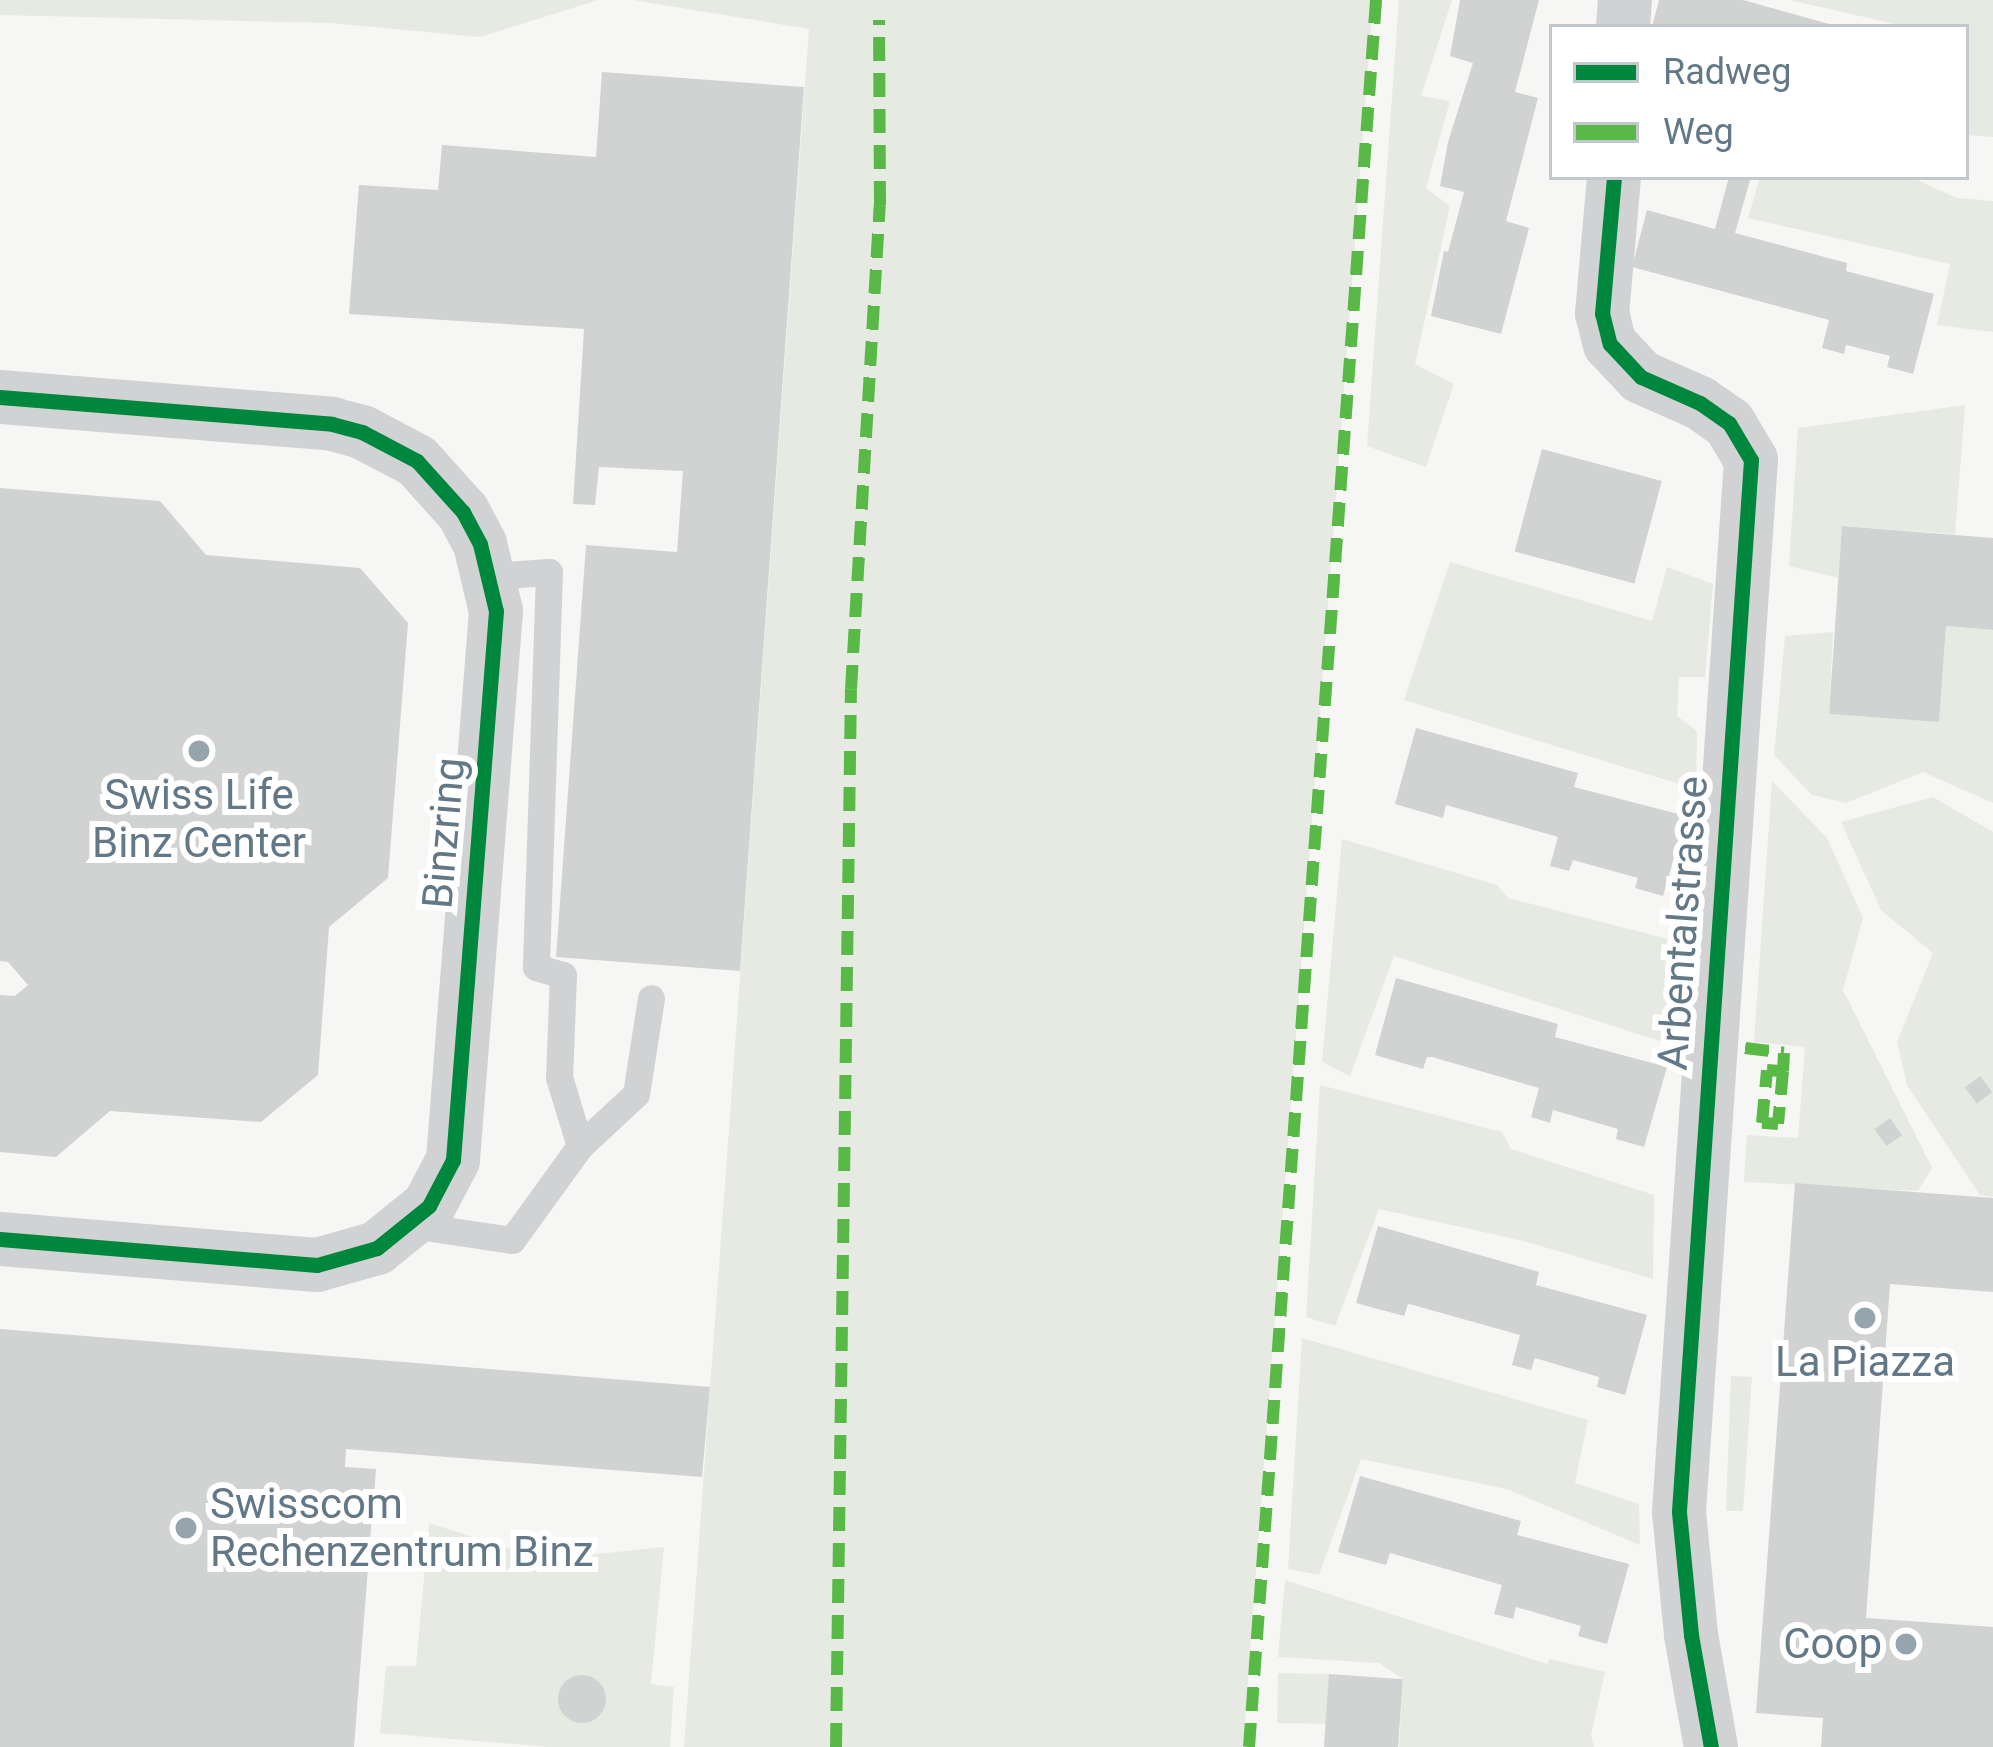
<!DOCTYPE html>
<style>
body{margin:0}
#map{position:relative;width:1993px;height:1747px;overflow:hidden;background:#f6f6f4;font-family:Roboto,sans-serif}
div>[style]{position:absolute}
.green>*{inset:0;background:#e6eae2;transform-origin:0 0}
.building>*{inset:0;background:#d1d2d2;transform-origin:0 0}
.round{border-radius:50%}
.service>*{height:27px;margin:-13.5px;padding:0 13.5px;transform-origin:13.5px;border-radius:13.5px;background:#d1d2d3}
.minor>*{height:54px;margin:-27px;padding:0 27px;transform-origin:27px;border-radius:27px;background:#d1d2d3}
.quiet>*{height:12px;margin-top:-6px;transform-origin:0;background:repeating-linear-gradient(90deg,#58b947 0 24px,transparent 0 36px)}
.cycleway>*{height:15px;margin:-7.5px;padding:0 7.5px;transform-origin:7.5px;border-radius:7.5px;background:#00873e}
.dots>*{width:33px;height:33px;translate:-50% -50%;box-sizing:border-box;border:6px solid #fff;border-radius:50%}
span{translate:-50% -50%;white-space:nowrap;text-align:center;line-height:1.15;-webkit-text-stroke:12px #fff;paint-order:stroke}
.poi-label{font-size:42px;color:#637887}
.left{translate:0 -50%;text-align:left}
.right{translate:-100% -50%;text-align:right}
.street-label{font-size:42px;color:#637887}
.legend{position:absolute;left:1549px;top:24px;width:420px;height:156px;box-sizing:border-box;background:#fff;border:3px solid #c1c9cf;margin:0;padding:15px 21px;list-style:none;font-size:36px;color:#637887}
.legend li{display:flex;align-items:center;gap:24px;height:60px}
.legend b{width:60px;border:3px solid #c1c9cf}
</style>
<div id="map">
<div class="green">
<div style="clip-path:polygon(0 0,598px 0,480px 37px,331px 23px,0 15px)"></div>
<div style="clip-path:polygon(633px 0,1373px 0,1243px 1747px,684px 1747px,809px 29px)"></div>
<div style="clip-path:polygon(1399px 0,1452px 0,1421px 96px,1450px 101px,1426px 188px,1450px 206px,1415px 364px,1454px 384px,1426px 467px,1367px 446px)"></div>
<div style="clip-path:polygon(1790px 0,1993px 0,1993px 137px,1966px 135px,1966px 27px,1908px 27px)"></div>
<div style="clip-path:polygon(1760px 177px,1911px 177px,1957px 198px,1993px 201px,1993px 332px,1937px 325px,1950px 264px,1748px 218px)"></div>
<div style="clip-path:polygon(1965px 405px,1955px 534px,1843px 526px,1838px 578px,1789px 566px,1798px 428px)"></div>
<div style="clip-path:polygon(1450px 562px,1652px 621px,1667px 567px,1713px 584px,1705px 677px,1679px 677px,1677px 716px,1697px 731px,1696px 789px,1404px 700px)"></div>
<div style="clip-path:polygon(1946px 626px,1993px 630px,1993px 803px,1923px 772px,1846px 803px,1812px 795px,1774px 755px,1785px 636px,1833px 632px,1829px 714px,1939px 722px)"></div>
<div style="clip-path:polygon(1772px 781px,1827px 838px,1863px 918px,1843px 990px,1932px 1168px,1918px 1191px,1744px 1182px,1747px 1135px,1798px 1138px,1805px 1047px,1754px 1042px)"></div>
<div style="clip-path:polygon(1933px 797px,1993px 832px,1993px 1197px,1980px 1195px,1907px 1085px,1897px 1042px,1933px 953px,1881px 910px,1841px 822px)"></div>
<div style="clip-path:polygon(1342px 839px,1497px 885px,1508px 898px,1683px 943px,1666px 1043px,1394px 956px,1350px 1076px,1322px 1062px)"></div>
<div style="clip-path:polygon(1320px 1085px,1502px 1132px,1511px 1149px,1654px 1195px,1653px 1279px,1524px 1241px,1379px 1209px,1335px 1326px,1306px 1317px)"></div>
<div style="clip-path:polygon(1302px 1338px,1588px 1420px,1575px 1483px,1639px 1504px,1640px 1545px,1507px 1489px,1361px 1459px,1319px 1575px,1288px 1569px)"></div>
<div style="clip-path:polygon(1731px 1376px,1752px 1377px,1743px 1511px,1726px 1511px)"></div>
<div style="clip-path:polygon(429px 1523px,523px 1553px,579px 1556px,664px 1547px,651px 1684px,674px 1687px,670px 1747px,550px 1747px,380px 1733px,386px 1666px,416px 1666px)"></div>
<div style="clip-path:polygon(1285px 1580px,1547px 1664px,1550px 1659px,1605px 1672px,1591px 1735px,1594px 1747px,1399px 1747px,1403px 1679px,1379px 1663px,1278px 1657px)"></div>
<div style="left:1278px;top:1673px;width:51px;height:50px;rotate:1deg"></div>
</div>
<div class="building">
<div style="clip-path:polygon(1460px 0,1539px 0,1515px 92px,1538px 98px,1506px 221px,1529px 228px,1501px 334px,1431px 316px,1444px 251px,1448px 252px,1464px 192px,1440px 186px,1448px 142px,1473px 63px,1450px 56px)"></div>
<div style="clip-path:polygon(1659px 0,1743px 0,1840px 27px,1652px 27px)"></div>
<div style="clip-path:polygon(602px 72px,804px 87px,740px 971px,556px 957px,586px 545px,677px 552px,683px 471px,599px 467px,595px 505px,573px 504px,584px 329px,349px 314px,359px 185px,438px 190px,442px 145px,596px 157px)"></div>
<div style="clip-path:polygon(1729px 177px,1751px 177px,1735px 233px,1847px 263px,1846px 271px,1934px 294px,1913px 374px,1887px 367px,1890px 356px,1846px 345px,1844px 354px,1822px 348px,1829px 320px,1632px 267px,1647px 210px,1715px 229px)"></div>
<div style="left:1542px;top:449px;width:124px;height:106px;rotate:15deg"></div>
<div style="clip-path:polygon(0 488px,160px 501px,206px 555px,360px 568px,408px 623px,388px 878px,329px 927px,318px 1075px,261px 1122px,110px 1111px,56px 1157px,0 1152px,0 995px,15px 996px,28px 985px,8px 962px,0 961px)"></div>
<div style="clip-path:polygon(1842px 526px,1993px 538px,1993px 630px,1946px 626px,1939px 722px,1829px 714px)"></div>
<div style="clip-path:polygon(1416px 728px,1578px 773px,1574px 787px,1686px 816px,1663px 896px,1635px 888px,1638px 878px,1573px 860px,1569px 871px,1550px 866px,1558px 837px,1446px 805px,1443px 818px,1395px 804px)"></div>
<div style="clip-path:polygon(1396px 978px,1558px 1024px,1555px 1037px,1667px 1067px,1644px 1147px,1616px 1139px,1618px 1129px,1553px 1110px,1550px 1123px,1531px 1117px,1539px 1088px,1432px 1057px,1427px 1057px,1423px 1069px,1375px 1055px)"></div>
<div style="left:1980px;top:1076px;width:20px;height:19px;rotate:53deg"></div>
<div style="left:1890px;top:1118px;width:21px;height:19px;rotate:55deg"></div>
<div style="clip-path:polygon(1795px 1183px,1993px 1198px,1993px 1292px,1890px 1284px,1866px 1618px,1993px 1627px,1993px 1747px,1821px 1747px,1823px 1718px,1756px 1713px)"></div>
<div style="clip-path:polygon(1378px 1226px,1539px 1272px,1536px 1285px,1647px 1315px,1625px 1395px,1597px 1387px,1599px 1377px,1535px 1358px,1531px 1370px,1512px 1365px,1520px 1335px,1413px 1305px,1408px 1304px,1404px 1316px,1356px 1303px)"></div>
<div style="clip-path:polygon(0 1329px,710px 1387px,702px 1477px,346px 1449px,345px 1467px,376px 1469px,374px 1498px,343px 1495px,341px 1513px,372px 1516px,354px 1747px,0 1747px)"></div>
<div style="clip-path:polygon(1360px 1476px,1521px 1521px,1517px 1535px,1629px 1564px,1607px 1644px,1578px 1636px,1581px 1626px,1516px 1607px,1513px 1619px,1494px 1614px,1502px 1585px,1390px 1553px,1386px 1565px,1338px 1552px)"></div>
<div style="left:1329px;top:1674px;width:74px;height:73px;rotate:4deg"></div>
<div class="round" style="left:558px;top:1675px;width:48px;height:48px"></div>
</div>
<div class="service">
<div style="left:488px;top:576px;width:61px;rotate:-3.8deg"></div>
<div style="left:549px;top:572px;width:395px;rotate:91.9deg"></div>
<div style="left:536px;top:967px;width:28px;rotate:17deg"></div>
<div style="left:563px;top:975px;width:102px;rotate:92.2deg"></div>
<div style="left:559px;top:1077px;width:72px;rotate:73.1deg"></div>
<div style="left:411px;top:1225px;width:102px;rotate:8.4deg"></div>
<div style="left:512px;top:1240px;width:116px;rotate:-54.1deg"></div>
<div style="left:580px;top:1146px;width:76px;rotate:-42.9deg"></div>
<div style="left:636px;top:1094px;width:97px;rotate:-81.1deg"></div>
</div>
<div class="minor">
<div style="left:1623px;top:27px;width:27px;rotate:-86deg"></div>
<div style="left:1614px;top:177px;width:137px;rotate:95deg"></div>
<div style="left:1602px;top:313px;width:32px;rotate:76deg"></div>
<div style="left:1610px;top:344px;width:45px;rotate:46.8deg"></div>
<div style="left:1641px;top:377px;width:64px;rotate:23.8deg"></div>
<div style="left:1700px;top:403px;width:35px;rotate:35deg"></div>
<div style="left:1729px;top:423px;width:43px;rotate:59.3deg"></div>
<div style="left:1751px;top:460px;width:1054px;rotate:93.92deg"></div>
<div style="left:1679px;top:1512px;width:124px;rotate:84.4deg"></div>
<div style="left:1691px;top:1635px;width:114px;rotate:79.9deg"></div>
<div style="left:0;top:397px;width:333px;rotate:4.6deg"></div>
<div style="left:332px;top:424px;width:31px;rotate:15deg"></div>
<div style="left:362px;top:432px;width:62px;rotate:27.8deg"></div>
<div style="left:417px;top:461px;width:69px;rotate:48deg"></div>
<div style="left:463px;top:512px;width:36px;rotate:62deg"></div>
<div style="left:480px;top:544px;width:69px;rotate:76.6deg"></div>
<div style="left:496px;top:611px;width:551px;rotate:94.48deg"></div>
<div style="left:453px;top:1160px;width:52px;rotate:117.6deg"></div>
<div style="left:429px;top:1206px;width:67px;rotate:141.1deg"></div>
<div style="left:377px;top:1248px;width:62px;rotate:164.2deg"></div>
<div style="left:317px;top:1265px;width:318px;rotate:-175.3deg"></div>
</div>
<div class="quiet">
<div style="left:1745px;top:1048px;width:39px;rotate:7deg"></div>
<div style="left:1784px;top:1053px;width:18px;rotate:93deg"></div>
<div style="left:1783px;top:1071px;width:53px;rotate:95.4deg"></div>
<div style="left:1778px;top:1124px;width:16px;rotate:-176deg"></div>
<div style="left:1762px;top:1123px;width:53px;rotate:-84.6deg"></div>
<div style="left:1767px;top:1070px;width:16px;rotate:4deg"></div>
<div style="left:836px;top:1747px;width:1058px;rotate:-89.19deg"></div>
<div style="left:851px;top:689px;width:485px;rotate:-86.6deg"></div>
<div style="left:880px;top:205px;width:185px;rotate:-90.3deg"></div>
<div style="left:1249px;top:1747px;width:1752px;rotate:-85.84deg"></div>
</div>
<div class="cycleway">
<div style="left:1614px;top:177px;width:137px;rotate:95deg"></div>
<div style="left:1602px;top:313px;width:32px;rotate:76deg"></div>
<div style="left:1610px;top:344px;width:45px;rotate:46.8deg"></div>
<div style="left:1641px;top:377px;width:64px;rotate:23.8deg"></div>
<div style="left:1700px;top:403px;width:35px;rotate:35deg"></div>
<div style="left:1729px;top:423px;width:43px;rotate:59.3deg"></div>
<div style="left:1751px;top:460px;width:1054px;rotate:93.92deg"></div>
<div style="left:1679px;top:1512px;width:124px;rotate:84.4deg"></div>
<div style="left:1691px;top:1635px;width:114px;rotate:79.9deg"></div>
<div style="left:0;top:397px;width:333px;rotate:4.6deg"></div>
<div style="left:332px;top:424px;width:31px;rotate:15deg"></div>
<div style="left:362px;top:432px;width:62px;rotate:27.8deg"></div>
<div style="left:417px;top:461px;width:69px;rotate:48deg"></div>
<div style="left:463px;top:512px;width:36px;rotate:62deg"></div>
<div style="left:480px;top:544px;width:69px;rotate:76.6deg"></div>
<div style="left:496px;top:611px;width:551px;rotate:94.48deg"></div>
<div style="left:453px;top:1160px;width:52px;rotate:117.6deg"></div>
<div style="left:429px;top:1206px;width:67px;rotate:141.1deg"></div>
<div style="left:377px;top:1248px;width:62px;rotate:164.2deg"></div>
<div style="left:317px;top:1265px;width:318px;rotate:-175.3deg"></div>
</div>
<div class="dots">
<div style="left:199px;top:751px;background:#96a4ad"></div>
<div style="left:1865px;top:1318px;background:#96a4ad"></div>
<div style="left:186px;top:1528px;background:#96a4ad"></div>
<div style="left:1906px;top:1644px;background:#96a4ad"></div>
</div>
<div class="poi-label">
<span style="left:199px;top:819px">Swiss Life<br>Binz Center</span>
<span style="left:1865px;top:1362px">La Piazza</span>
<span class="left" style="left:210px;top:1528px">Swisscom<br>Rechenzentrum Binz</span>
<span class="right" style="left:1882px;top:1644px">Coop</span>
</div>
<div class="street-label">
<span style="left:444px;top:833px;rotate:-85deg">Binzring</span>
<span style="left:1683px;top:923px;rotate:-86deg">Arbentalstrasse</span>
</div>
<ul class="legend">
<li><b style="height:15px;background:#00873e"></b>Radweg</li>
<li><b style="height:15px;background:#58b947"></b>Weg</li>
</ul>
</div>
